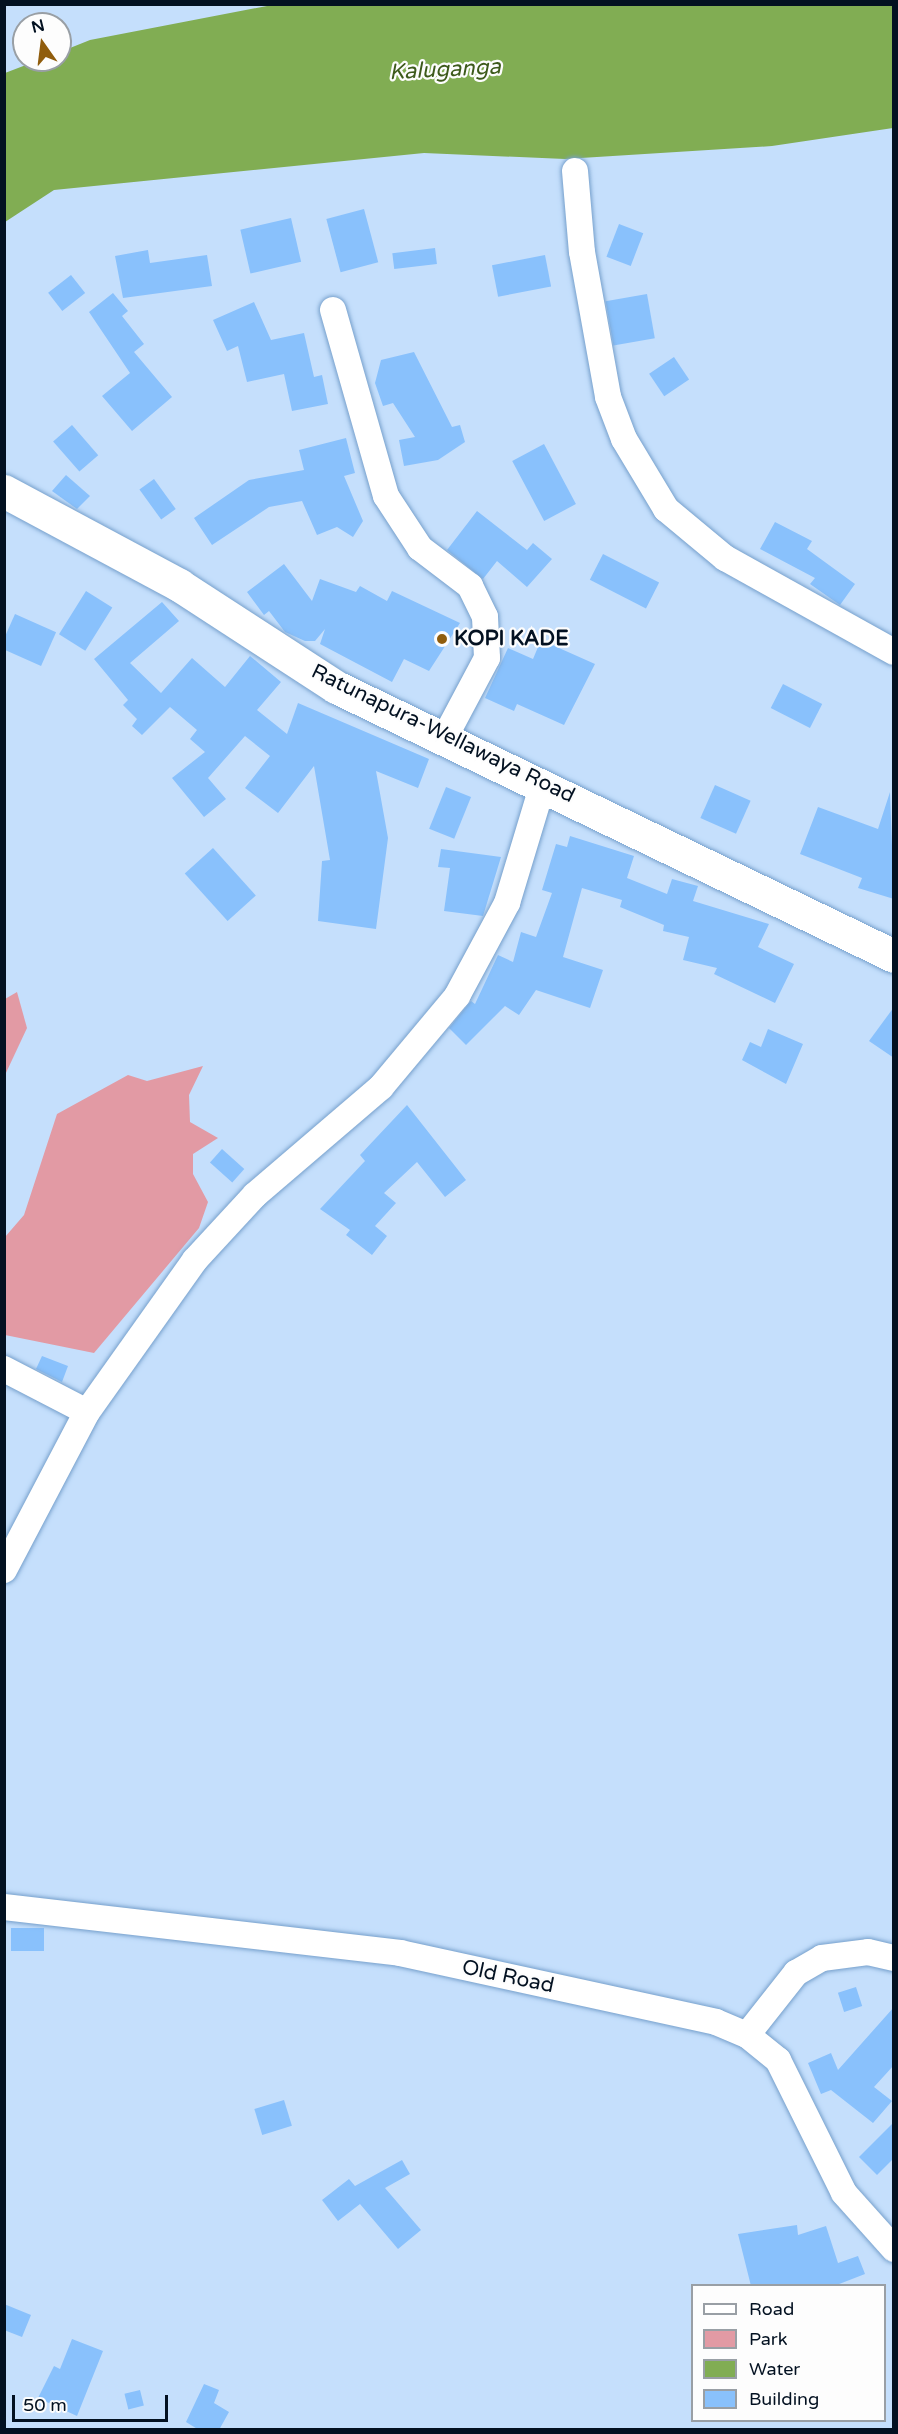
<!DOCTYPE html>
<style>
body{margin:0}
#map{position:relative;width:898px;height:2434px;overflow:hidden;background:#c5dffc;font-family:"Varela Round",sans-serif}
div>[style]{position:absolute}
.green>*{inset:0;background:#e29aa4}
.water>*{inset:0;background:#81ad53}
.building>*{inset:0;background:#89c1fc;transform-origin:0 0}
.roads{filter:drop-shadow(0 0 2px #76a0cc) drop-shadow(0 0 2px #76a0cc)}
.street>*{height:26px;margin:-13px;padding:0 13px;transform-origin:13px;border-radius:13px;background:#fff}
.highway>*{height:33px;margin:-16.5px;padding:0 16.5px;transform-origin:16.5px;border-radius:16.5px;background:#fff}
.dots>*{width:16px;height:16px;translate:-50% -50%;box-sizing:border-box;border:3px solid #fdfdfd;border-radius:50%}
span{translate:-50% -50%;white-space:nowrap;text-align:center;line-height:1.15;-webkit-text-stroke:4.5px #fdfdfd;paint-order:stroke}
.poi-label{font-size:21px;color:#031121;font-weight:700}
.left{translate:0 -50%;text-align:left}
.street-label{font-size:21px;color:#031121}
.water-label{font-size:22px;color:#3d5a1b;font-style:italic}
.frame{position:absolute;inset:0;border:6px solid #031121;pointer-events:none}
.legend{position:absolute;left:691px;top:2284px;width:195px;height:138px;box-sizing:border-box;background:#fdfdfd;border:2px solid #999fa5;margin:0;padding:8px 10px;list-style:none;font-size:18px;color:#031121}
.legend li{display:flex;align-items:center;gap:12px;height:30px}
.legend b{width:30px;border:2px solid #999fa5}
.north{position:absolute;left:12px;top:12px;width:60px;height:60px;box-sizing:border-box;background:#fdfdfd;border:2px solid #999fa5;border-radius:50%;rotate:346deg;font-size:16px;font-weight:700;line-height:24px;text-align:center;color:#031121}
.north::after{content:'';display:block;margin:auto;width:21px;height:27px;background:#905d0d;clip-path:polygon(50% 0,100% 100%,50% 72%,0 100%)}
.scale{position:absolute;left:12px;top:2395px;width:156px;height:27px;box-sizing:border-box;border:3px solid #031121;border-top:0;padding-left:8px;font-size:18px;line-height:21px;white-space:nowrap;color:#031121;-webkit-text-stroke:4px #fdfdfd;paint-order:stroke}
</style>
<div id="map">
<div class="green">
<div style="clip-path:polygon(17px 992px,27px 1028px,5px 1075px,5px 999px)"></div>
<div style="clip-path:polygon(203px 1066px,189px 1095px,190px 1122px,218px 1138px,193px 1154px,193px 1174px,208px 1202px,199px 1228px,94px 1353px,5px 1335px,5px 1237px,24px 1215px,57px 1114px,128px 1075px,147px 1081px)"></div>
</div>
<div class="water">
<div style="clip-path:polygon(893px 5px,893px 128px,772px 146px,565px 159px,424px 153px,54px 190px,5px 222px,5px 73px,39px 60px,60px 60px,60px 52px,90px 40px,267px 6px)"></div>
</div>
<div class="building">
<div style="left:364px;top:209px;width:55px;height:39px;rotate:75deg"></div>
<div style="left:291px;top:218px;width:45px;height:52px;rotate:77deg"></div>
<div style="left:619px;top:224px;width:26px;height:35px;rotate:21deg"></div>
<div style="left:435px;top:248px;width:16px;height:43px;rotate:83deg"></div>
<div style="clip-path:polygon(148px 250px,150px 263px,207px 255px,212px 286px,123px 298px,115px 256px)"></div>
<div style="left:545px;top:255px;width:32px;height:54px;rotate:79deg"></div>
<div style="left:71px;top:275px;width:23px;height:29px;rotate:52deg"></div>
<div style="clip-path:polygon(113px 293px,128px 311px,122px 316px,144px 344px,134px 352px,172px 397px,132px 431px,102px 396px,130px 373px,89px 312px)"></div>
<div style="left:647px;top:294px;width:45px;height:42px;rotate:80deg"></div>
<div style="clip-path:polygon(254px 302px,271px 340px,304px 333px,314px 377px,322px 375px,328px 404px,292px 411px,284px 374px,247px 382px,238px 346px,227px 351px,213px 320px)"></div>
<div style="clip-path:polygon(414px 352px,452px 427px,460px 425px,465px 442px,438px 460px,404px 466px,399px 440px,415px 437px,393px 403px,383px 406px,375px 383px,381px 360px)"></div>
<div style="left:674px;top:357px;width:27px;height:30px;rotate:56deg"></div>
<div style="left:72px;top:425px;width:40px;height:25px;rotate:49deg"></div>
<div style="clip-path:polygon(346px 438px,355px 473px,344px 476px,363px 521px,353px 537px,337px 527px,317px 535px,302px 501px,269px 507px,212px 545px,194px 518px,249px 480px,304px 470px,299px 450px)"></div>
<div style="left:544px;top:444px;width:68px;height:36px;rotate:62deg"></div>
<div style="clip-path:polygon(66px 475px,90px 496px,77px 509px,52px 491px)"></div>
<div style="left:154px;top:479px;width:37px;height:18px;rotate:54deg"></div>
<div style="clip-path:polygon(477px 511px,527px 550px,533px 543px,552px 559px,527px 587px,497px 561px,483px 579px,447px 550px)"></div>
<div style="clip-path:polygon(775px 522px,812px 541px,807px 549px,855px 584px,840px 605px,810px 584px,815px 578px,760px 549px)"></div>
<div style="left:603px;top:554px;width:63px;height:29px;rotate:27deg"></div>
<div style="clip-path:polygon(284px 564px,312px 601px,320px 579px,356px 592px,360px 586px,387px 601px,392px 591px,460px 623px,429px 671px,404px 659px,392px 682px,320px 644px,325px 629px,315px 641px,305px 641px,285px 632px,269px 611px,264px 615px,247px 592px)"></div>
<div style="left:86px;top:591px;width:31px;height:51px;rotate:32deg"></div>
<div style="clip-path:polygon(162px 602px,179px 621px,130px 663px,161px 693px,192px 658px,225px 687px,250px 656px,281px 682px,257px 710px,287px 734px,298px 703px,429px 759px,418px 788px,376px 771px,388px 838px,376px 929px,318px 921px,322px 861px,330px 860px,314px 766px,278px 813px,245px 788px,270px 756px,245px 736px,208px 778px,226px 799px,204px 817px,172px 778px,205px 752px,190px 739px,197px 730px,170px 707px,142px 735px,132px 726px,137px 719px,123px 705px,128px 700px,94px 659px)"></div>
<div style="left:15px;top:614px;width:45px;height:37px;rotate:24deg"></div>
<div style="clip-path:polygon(541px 640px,595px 664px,564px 725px,517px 704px,514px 711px,485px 698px,508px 648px,533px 659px)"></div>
<div style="left:783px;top:684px;width:44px;height:27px;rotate:27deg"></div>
<div style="left:715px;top:785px;width:39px;height:36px;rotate:24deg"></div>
<div style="left:446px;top:787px;width:27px;height:45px;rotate:22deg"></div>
<div style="clip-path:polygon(890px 792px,894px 899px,858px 888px,862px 878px,800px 854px,818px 807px,878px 829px)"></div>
<div style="clip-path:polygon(570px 836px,634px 856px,627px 878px,667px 894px,672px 879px,698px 886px,693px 901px,769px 924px,758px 947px,794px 964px,775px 1003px,714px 974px,717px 968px,683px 960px,689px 937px,663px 931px,664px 925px,620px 907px,622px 900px,582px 888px,563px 957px,603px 970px,590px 1008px,536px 990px,519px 1015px,505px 1006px,466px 1045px,449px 1028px,471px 1001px,475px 1004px,498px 955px,513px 962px,521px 932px,536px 937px,552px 893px,542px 890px,556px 844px,567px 847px)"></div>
<div style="left:213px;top:848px;width:64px;height:38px;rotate:48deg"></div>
<div style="clip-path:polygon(441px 849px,501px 857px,483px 916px,444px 911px,450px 868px,438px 867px)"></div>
<div style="clip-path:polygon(894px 1007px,894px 1058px,869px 1041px)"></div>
<div style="clip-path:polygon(768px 1029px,803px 1044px,786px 1084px,742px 1060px,750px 1042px,761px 1047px)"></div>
<div style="clip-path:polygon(407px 1105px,466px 1180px,445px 1197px,417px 1162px,384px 1193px,396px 1203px,375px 1226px,387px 1236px,372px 1255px,346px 1235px,350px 1230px,320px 1209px,365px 1161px,360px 1155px)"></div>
<div style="left:222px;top:1149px;width:30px;height:18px;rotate:42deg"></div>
<div style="clip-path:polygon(42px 1356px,68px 1366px,62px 1382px,36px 1369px)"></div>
<div style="left:44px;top:1928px;width:23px;height:33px;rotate:90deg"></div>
<div style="left:856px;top:1987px;width:20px;height:19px;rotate:72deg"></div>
<div style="clip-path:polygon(894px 2007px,894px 2065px,874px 2087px,892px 2101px,873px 2123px,831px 2090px,821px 2094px,808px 2063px,831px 2053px,838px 2070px)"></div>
<div style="left:284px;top:2100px;width:27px;height:31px;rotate:73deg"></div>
<div style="clip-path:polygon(894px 2122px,894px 2158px,877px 2175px,859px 2157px)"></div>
<div style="clip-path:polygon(402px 2160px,410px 2174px,385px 2188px,421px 2230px,398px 2249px,360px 2204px,338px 2221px,322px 2200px,349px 2179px,355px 2186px)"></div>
<div style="clip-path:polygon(797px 2225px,798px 2235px,826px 2226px,838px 2263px,858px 2256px,865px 2274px,834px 2286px,751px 2286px,738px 2234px)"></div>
<div style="clip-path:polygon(4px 2304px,31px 2315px,22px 2337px,4px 2330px)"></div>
<div style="clip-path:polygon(72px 2339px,103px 2351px,77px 2416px,38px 2398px,54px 2366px,60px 2369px)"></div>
<div style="clip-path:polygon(204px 2384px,219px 2390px,214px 2403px,229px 2412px,219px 2430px,199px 2430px,186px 2422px)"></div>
<div style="left:140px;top:2390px;width:16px;height:16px;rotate:76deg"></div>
</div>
<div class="roads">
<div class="street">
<div style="left:575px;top:171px;width:81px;rotate:85.1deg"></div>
<div style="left:582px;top:252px;width:147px;rotate:79.8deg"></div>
<div style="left:608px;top:397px;width:45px;rotate:69.1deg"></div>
<div style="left:624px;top:439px;width:82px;rotate:59deg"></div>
<div style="left:666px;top:509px;width:77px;rotate:39.7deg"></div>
<div style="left:725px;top:558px;width:193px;rotate:29.1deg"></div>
<div style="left:333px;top:310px;width:193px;rotate:74.1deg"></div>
<div style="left:386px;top:496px;width:62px;rotate:56.8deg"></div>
<div style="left:420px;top:548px;width:63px;rotate:37.2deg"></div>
<div style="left:470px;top:586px;width:34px;rotate:64deg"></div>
<div style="left:485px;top:617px;width:41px;rotate:87.2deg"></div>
<div style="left:487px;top:658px;width:92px;rotate:118deg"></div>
<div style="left:4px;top:1369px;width:93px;rotate:27.4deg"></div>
<div style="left:4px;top:1570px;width:178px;rotate:-62.3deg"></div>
<div style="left:87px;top:1412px;width:186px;rotate:-54.6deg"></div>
<div style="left:195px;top:1260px;width:88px;rotate:-47.3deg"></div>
<div style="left:255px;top:1195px;width:166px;rotate:-40.6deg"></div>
<div style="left:381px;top:1087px;width:119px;rotate:-50.1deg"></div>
<div style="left:457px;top:996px;width:106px;rotate:-61.7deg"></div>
<div style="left:507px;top:903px;width:124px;rotate:-73.2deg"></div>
<div style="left:4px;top:1907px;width:399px;rotate:6.6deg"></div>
<div style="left:400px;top:1953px;width:323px;rotate:12.3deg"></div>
<div style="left:716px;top:2022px;width:34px;rotate:23deg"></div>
<div style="left:747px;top:2035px;width:40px;rotate:39deg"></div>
<div style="left:778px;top:2060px;width:148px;rotate:63.6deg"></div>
<div style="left:844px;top:2193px;width:75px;rotate:48.2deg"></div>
<div style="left:747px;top:2035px;width:79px;rotate:-51.7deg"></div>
<div style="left:796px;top:1973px;width:30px;rotate:-30deg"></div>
<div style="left:822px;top:1958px;width:46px;rotate:-7.4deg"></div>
<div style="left:868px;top:1952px;width:27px;rotate:13deg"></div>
</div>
<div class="highway">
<div style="left:4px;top:491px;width:199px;rotate:28.2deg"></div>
<div style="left:179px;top:585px;width:187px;rotate:33deg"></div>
<div style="left:336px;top:687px;width:619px;rotate:25.74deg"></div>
</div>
</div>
<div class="dots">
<div style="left:442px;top:639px;background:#905d0d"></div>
</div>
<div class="poi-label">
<span class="left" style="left:454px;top:639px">KOPI KADE</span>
</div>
<div class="street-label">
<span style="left:443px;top:734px;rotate:26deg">Ratunapura-Wellawaya Road</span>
<span style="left:508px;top:1977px;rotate:12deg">Old Road</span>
</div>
<div class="water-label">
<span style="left:445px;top:70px;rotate:-3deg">Kaluganga</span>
</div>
<div class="frame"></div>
<ul class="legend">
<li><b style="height:8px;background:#fff"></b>Road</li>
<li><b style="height:16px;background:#e29aa4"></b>Park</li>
<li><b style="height:16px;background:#81ad53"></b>Water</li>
<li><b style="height:16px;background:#89c1fc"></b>Building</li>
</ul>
<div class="north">N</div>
<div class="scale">50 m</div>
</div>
